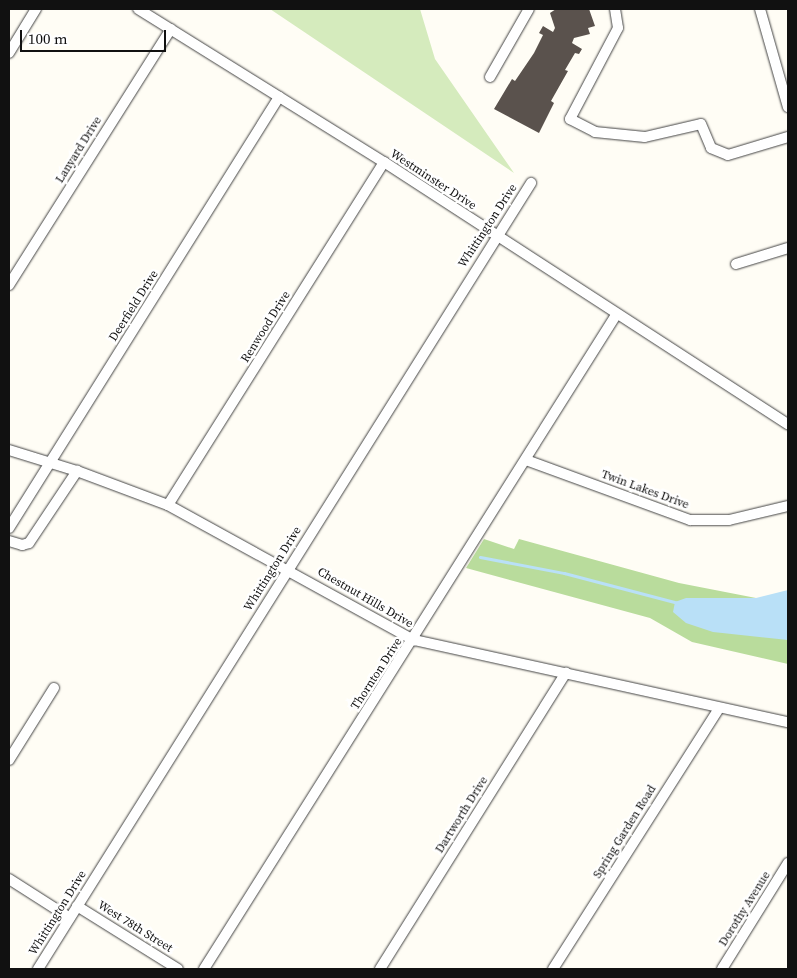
<!DOCTYPE html>
<style>
body{margin:0}
#map{position:relative;width:797px;height:978px;overflow:hidden;background:#fffdf5;font-family:"Source Serif 4",serif}
div>[style]{position:absolute}
.green>*{inset:0;background:#d5ebbd}
.forest>*{inset:0;background:#b9dc9c}
.water>*{inset:0;background:#b9e0f7}
.stream>*{height:3px;margin:-1.5px;padding:0 1.5px;transform-origin:1.5px;border-radius:1.5px;background:#b9e0f7}
.building>*{inset:0;background:#5a524d}
.roads{filter:drop-shadow(0 0 1px #444) drop-shadow(0 0 1px #444)}
.minor>*{height:10px;margin:-5px;padding:0 5px;transform-origin:5px;border-radius:5px;background:#fff}
span{translate:-50% -50%;white-space:nowrap;text-align:center;line-height:1.15;-webkit-text-stroke:5px #fff;paint-order:stroke}
.street-label{font-size:12px;color:#111}
.frame{position:absolute;inset:0;border:10px solid #111;pointer-events:none}
.scale{position:absolute;left:20px;top:30px;width:146px;height:22px;box-sizing:border-box;border:2px solid #111;border-top:0;padding-left:6px;font-size:15px;line-height:18px;white-space:nowrap;color:#111;-webkit-text-stroke:4px #fff;paint-order:stroke}
</style>
<div id="map">
<div class="green">
<div style="clip-path:polygon(270px 9px,420px 9px,435px 59px,514px 173px)"></div>
</div>
<div class="forest">
<div style="clip-path:polygon(484px 539px,514px 549px,519px 539px,679px 583px,756px 598px,686px 598px,788px 640px,788px 664px,692px 642px,650px 618px,466px 568px)"></div>
</div>
<div class="water">
<div style="clip-path:polygon(788px 590px,788px 640px,713px 632px,686px 623px,673px 612px,675px 602px,686px 598px,756px 598px)"></div>
</div>
<div class="stream">
<div style="left:480px;top:557px;width:86px;rotate:10.8deg"></div>
<div style="left:564px;top:573px;width:118px;rotate:14.7deg"></div>
</div>
<div class="building">
<div style="clip-path:polygon(556px 9px,589px 9px,595px 26px,588px 28px,590px 34px,574px 38px,572px 43px,582px 49px,579px 54px,575px 53px,565px 70px,568px 71px,551px 101px,554px 103px,539px 133px,494px 109px,512px 79px,515px 81px,534px 53px,543px 35px,539px 33px,543px 26px,553px 32px,555px 28px,550px 13px)"></div>
</div>
<div class="roads">
<div class="minor">
<div style="left:138px;top:9px;width:290px;rotate:31.9deg"></div>
<div style="left:384px;top:162px;width:482px;rotate:33deg"></div>
<div style="left:615px;top:9px;width:19px;rotate:81deg"></div>
<div style="left:618px;top:28px;width:103px;rotate:117.8deg"></div>
<div style="left:570px;top:119px;width:28px;rotate:27deg"></div>
<div style="left:595px;top:132px;width:50px;rotate:5.7deg"></div>
<div style="left:645px;top:137px;width:57px;rotate:-13.1deg"></div>
<div style="left:701px;top:124px;width:26px;rotate:67deg"></div>
<div style="left:711px;top:148px;width:18px;rotate:22deg"></div>
<div style="left:728px;top:155px;width:63px;rotate:-16.7deg"></div>
<div style="left:760px;top:9px;width:102px;rotate:74.1deg"></div>
<div style="left:9px;top:53px;width:52px;rotate:-58.5deg"></div>
<div style="left:490px;top:77px;width:78px;rotate:-60.2deg"></div>
<div style="left:736px;top:264px;width:54px;rotate:-17.1deg"></div>
<div style="left:9px;top:285px;width:303px;rotate:-57.7deg"></div>
<div style="left:9px;top:450px;width:71px;rotate:17.2deg"></div>
<div style="left:77px;top:471px;width:97px;rotate:20.5deg"></div>
<div style="left:168px;top:505px;width:281px;rotate:28.8deg"></div>
<div style="left:414px;top:640px;width:383px;rotate:12.4deg"></div>
<div style="left:526px;top:460px;width:175px;rotate:20.1deg"></div>
<div style="left:690px;top:520px;width:39px"></div>
<div style="left:729px;top:520px;width:61px;rotate:-13.3deg"></div>
<div style="left:168px;top:505px;width:405px;rotate:-57.8deg"></div>
<div style="left:9px;top:528px;width:509px;rotate:-57.93deg"></div>
<div style="left:9px;top:541px;width:14px;rotate:17deg"></div>
<div style="left:22px;top:545px;width:7px;rotate:-16deg"></div>
<div style="left:29px;top:543px;width:87px;rotate:-56.3deg"></div>
<div style="left:9px;top:760px;width:85px;rotate:-58deg"></div>
<div style="left:9px;top:879px;width:72px;rotate:32.6deg"></div>
<div style="left:77px;top:906px;width:119px;rotate:32deg"></div>
<div style="left:38px;top:969px;width:928px;rotate:-57.9deg"></div>
<div style="left:204px;top:969px;width:773px;rotate:-57.79deg"></div>
<div style="left:380px;top:969px;width:350px;rotate:-57.9deg"></div>
<div style="left:553px;top:969px;width:309px;rotate:-57.5deg"></div>
<div style="left:722px;top:969px;width:125px;rotate:-58.1deg"></div>
</div>
</div>
<div class="street-label">
<span style="left:79px;top:150px;rotate:-58deg">Lanyard Drive</span>
<span style="left:433px;top:180px;rotate:33deg">Westminster Drive</span>
<span style="left:488px;top:226px;rotate:-57deg">Whittington Drive</span>
<span style="left:134px;top:306px;rotate:-58deg">Deerfield Drive</span>
<span style="left:266px;top:327px;rotate:-58deg">Renwood Drive</span>
<span style="left:645px;top:490px;rotate:20deg">Twin Lakes Drive</span>
<span style="left:273px;top:569px;rotate:-58deg">Whittington Drive</span>
<span style="left:365px;top:598px;rotate:30deg">Chestnut Hills Drive</span>
<span style="left:377px;top:674px;rotate:-57deg">Thornton Drive</span>
<span style="left:462px;top:815px;rotate:-58deg">Dartworth Drive</span>
<span style="left:625px;top:832px;rotate:-58deg">Spring Garden Road</span>
<span style="left:745px;top:909px;rotate:-58deg">Dorothy Avenue</span>
<span style="left:58px;top:913px;rotate:-58deg">Whittington Drive</span>
<span style="left:135px;top:927px;rotate:32deg">West 78th Street</span>
</div>
<div class="frame"></div>
<div class="scale">100 m</div>
</div>
